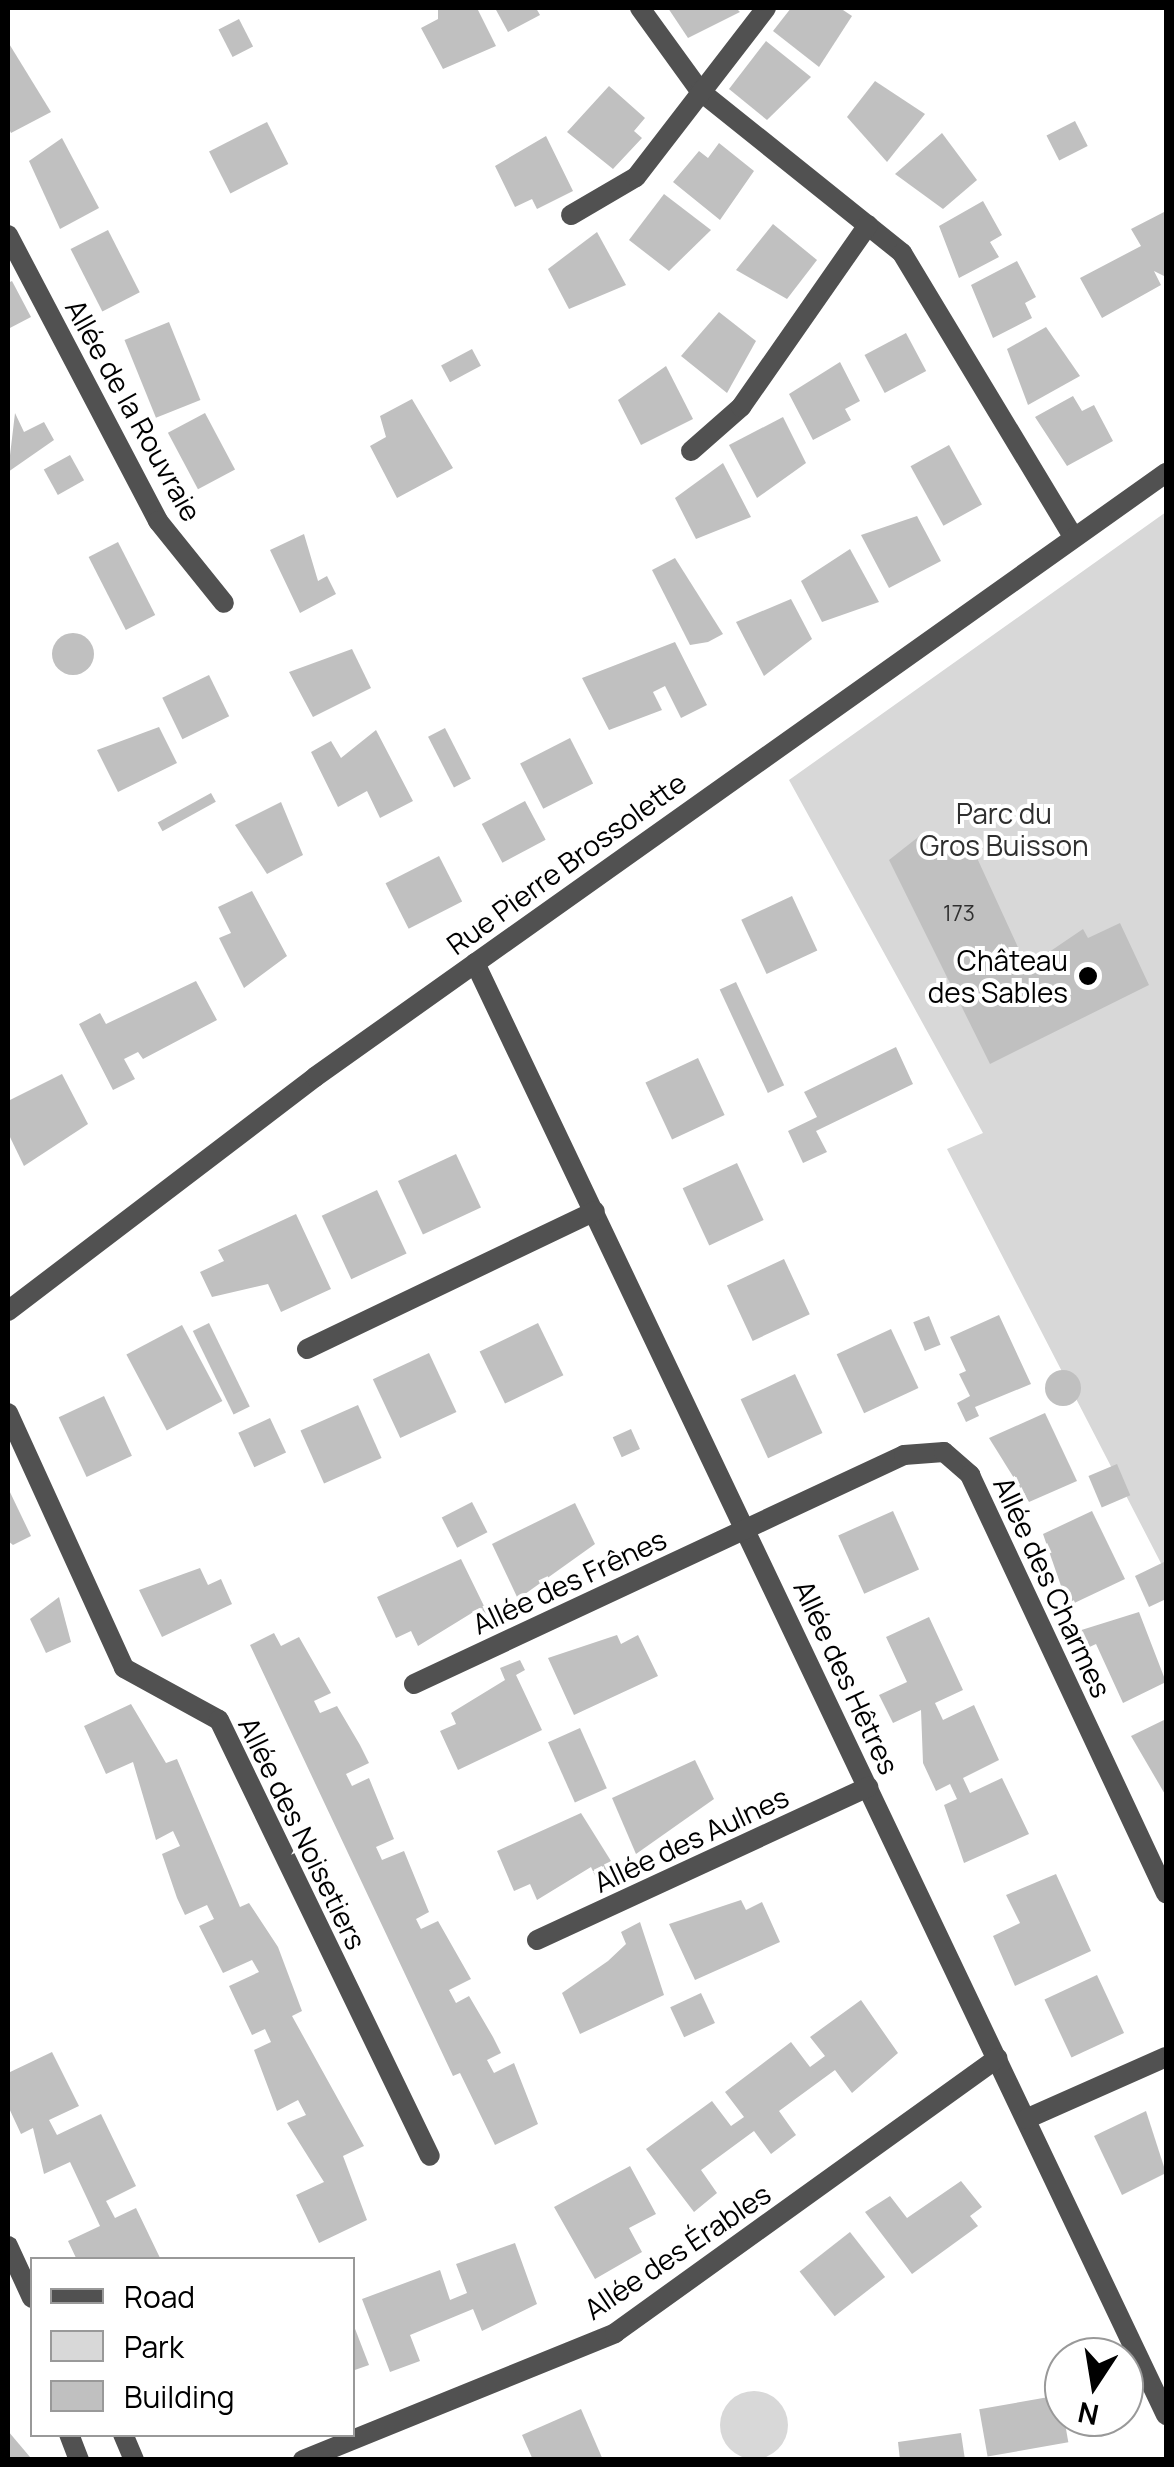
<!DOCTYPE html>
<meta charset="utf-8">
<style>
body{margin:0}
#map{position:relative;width:1174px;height:2467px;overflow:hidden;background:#fff;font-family:Manrope,sans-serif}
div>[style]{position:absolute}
.green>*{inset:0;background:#d8d8d8}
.round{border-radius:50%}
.building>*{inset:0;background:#c0c0c0;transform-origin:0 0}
.minor>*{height:20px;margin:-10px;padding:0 10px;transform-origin:10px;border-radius:10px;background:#515151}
.tertiary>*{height:20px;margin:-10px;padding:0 10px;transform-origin:10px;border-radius:10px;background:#515151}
.dots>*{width:28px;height:28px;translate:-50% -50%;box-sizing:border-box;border:5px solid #fff;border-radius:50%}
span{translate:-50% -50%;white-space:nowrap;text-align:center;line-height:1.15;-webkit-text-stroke:8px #fff;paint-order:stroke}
.number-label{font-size:22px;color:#303030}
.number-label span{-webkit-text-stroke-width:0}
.street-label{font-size:28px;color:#000}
.park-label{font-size:28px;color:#2f2f2f}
.poi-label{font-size:28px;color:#000}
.right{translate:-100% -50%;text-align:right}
.frame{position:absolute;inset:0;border:10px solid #000;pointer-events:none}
.legend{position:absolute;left:30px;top:2257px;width:325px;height:180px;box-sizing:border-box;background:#fff;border:2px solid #999;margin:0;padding:12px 18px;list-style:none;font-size:30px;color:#000}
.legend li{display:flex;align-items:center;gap:20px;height:50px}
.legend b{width:50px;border:2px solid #999}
.north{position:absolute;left:1044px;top:2337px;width:100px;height:100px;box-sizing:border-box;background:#fff;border:2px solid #999;border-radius:50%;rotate:192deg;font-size:28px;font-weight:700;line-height:40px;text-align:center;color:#000}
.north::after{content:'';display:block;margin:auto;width:35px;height:45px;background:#000;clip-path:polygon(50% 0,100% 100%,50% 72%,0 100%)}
</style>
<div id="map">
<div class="green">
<div style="clip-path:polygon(1166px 512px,1166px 1573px,947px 1149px,983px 1133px,789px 780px)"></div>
<div class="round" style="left:720px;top:2391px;width:68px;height:68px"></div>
</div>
<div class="building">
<div style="clip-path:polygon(438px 8px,477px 8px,496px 46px,443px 69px,421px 28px,438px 19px)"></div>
<div style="clip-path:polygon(495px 8px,536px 8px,540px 15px,508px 32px)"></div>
<div style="clip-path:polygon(668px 8px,736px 8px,740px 12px,688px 38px)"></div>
<div style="clip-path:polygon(791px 8px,840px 8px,852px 16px,819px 67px,773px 31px)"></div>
<div style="left:239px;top:19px;width:31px;height:23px;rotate:63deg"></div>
<div style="clip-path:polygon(766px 41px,811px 77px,767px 120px,729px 89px)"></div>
<div style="clip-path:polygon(8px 42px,51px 112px,11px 133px,8px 127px)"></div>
<div style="clip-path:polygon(875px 81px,925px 114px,887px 162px,847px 117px)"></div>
<div style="clip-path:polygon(609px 86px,645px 118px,634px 131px,642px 138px,613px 169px,567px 132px)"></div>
<div style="left:1075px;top:121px;width:28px;height:32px;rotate:63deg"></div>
<div style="left:267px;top:122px;width:47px;height:65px;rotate:63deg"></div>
<div style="clip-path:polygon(942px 133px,977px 180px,943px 209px,895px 174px)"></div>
<div style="clip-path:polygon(546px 136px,573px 191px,537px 209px,532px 199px,515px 207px,495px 166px)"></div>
<div style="clip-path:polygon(62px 138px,99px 208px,60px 229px,29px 161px)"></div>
<div style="clip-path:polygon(719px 143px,754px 171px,720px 220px,673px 182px,699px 151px,708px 158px)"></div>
<div style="clip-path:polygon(664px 194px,711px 230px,669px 271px,629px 240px)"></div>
<div style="clip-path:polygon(983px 201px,1002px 235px,990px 242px,999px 257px,959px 278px,939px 226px)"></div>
<div style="clip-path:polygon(1166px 211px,1166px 277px,1154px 271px,1161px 285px,1102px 318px,1080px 278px,1141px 246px,1131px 229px)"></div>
<div style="clip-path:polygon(773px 224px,817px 260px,787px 299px,736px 270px)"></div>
<div style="left:108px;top:230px;width:70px;height:42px;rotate:63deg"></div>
<div style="clip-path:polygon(597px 232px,626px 285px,569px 309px,548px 269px)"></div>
<div style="clip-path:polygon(1017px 261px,1036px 297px,1025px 303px,1032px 318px,993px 338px,971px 285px)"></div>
<div style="clip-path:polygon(12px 281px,31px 317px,8px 329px,8px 283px)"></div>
<div style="clip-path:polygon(719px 312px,756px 341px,727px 393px,681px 356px)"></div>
<div style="left:169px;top:322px;width:84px;height:48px;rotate:68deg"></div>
<div style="clip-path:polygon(1046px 327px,1080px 376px,1028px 405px,1007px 349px)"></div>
<div style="left:906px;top:333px;width:43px;height:47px;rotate:62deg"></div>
<div style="left:472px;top:349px;width:19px;height:35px;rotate:62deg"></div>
<div style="clip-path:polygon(840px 362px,860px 401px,845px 409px,851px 420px,813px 440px,789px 394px)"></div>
<div style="clip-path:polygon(666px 366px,693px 419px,641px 445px,618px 400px)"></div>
<div style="clip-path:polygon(1073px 396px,1082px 411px,1094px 405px,1113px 441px,1067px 466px,1035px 417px)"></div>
<div style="clip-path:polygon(412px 399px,453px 468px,397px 498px,370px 446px,386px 437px,380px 416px)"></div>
<div style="clip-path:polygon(15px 413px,24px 432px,44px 422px,54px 440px,8px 472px)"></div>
<div style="left:205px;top:413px;width:64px;height:42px;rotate:62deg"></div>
<div style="clip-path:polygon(783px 417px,806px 463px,757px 498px,729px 445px)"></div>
<div style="left:949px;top:445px;width:68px;height:44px;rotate:61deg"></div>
<div style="left:70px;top:455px;width:29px;height:30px;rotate:61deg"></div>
<div style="clip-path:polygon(723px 463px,751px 517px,696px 539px,675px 498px)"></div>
<div style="clip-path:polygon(917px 516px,941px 561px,889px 588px,861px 535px)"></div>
<div style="clip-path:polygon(304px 534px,318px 581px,327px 576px,336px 594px,300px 613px,270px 550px)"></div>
<div style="left:118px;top:542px;width:82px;height:33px;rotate:63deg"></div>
<div style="clip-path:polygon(850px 549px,879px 602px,822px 622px,801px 581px)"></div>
<div style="clip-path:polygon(675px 558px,723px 634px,708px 642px,690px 645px,652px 570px)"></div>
<div style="clip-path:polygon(791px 599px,812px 639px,764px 676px,736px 622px)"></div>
<div class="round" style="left:52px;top:633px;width:42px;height:42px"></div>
<div style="clip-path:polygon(675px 642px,707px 705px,681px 718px,665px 686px,653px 692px,662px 710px,609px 730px,582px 678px)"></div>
<div style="clip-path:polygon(352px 649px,371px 688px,313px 717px,289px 672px)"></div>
<div style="left:209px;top:675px;width:46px;height:52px;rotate:64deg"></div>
<div style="clip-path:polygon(159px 727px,177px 763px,118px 792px,97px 750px)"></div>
<div style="left:445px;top:728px;width:57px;height:19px;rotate:63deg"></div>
<div style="clip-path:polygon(376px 730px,413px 801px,380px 818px,367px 791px,338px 807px,311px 752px,331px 741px,341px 758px)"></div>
<div style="left:570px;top:738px;width:51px;height:56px;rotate:63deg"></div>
<div style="left:211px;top:793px;width:10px;height:61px;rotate:61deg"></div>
<div style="left:525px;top:801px;width:44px;height:49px;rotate:62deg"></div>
<div style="clip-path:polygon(281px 802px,303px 855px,267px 874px,235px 825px)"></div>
<div style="clip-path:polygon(922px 834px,972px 847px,1027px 967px,1083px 929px,1088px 938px,1120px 923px,1149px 985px,990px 1064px,889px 860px)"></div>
<div style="left:439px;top:856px;width:51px;height:60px;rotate:63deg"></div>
<div style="clip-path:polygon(252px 891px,287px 956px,244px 988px,219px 938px,231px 933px,218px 907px)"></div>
<div style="left:792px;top:896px;width:60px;height:56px;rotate:65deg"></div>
<div style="clip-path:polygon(196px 981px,217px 1020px,143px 1059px,138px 1052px,124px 1059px,135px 1079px,113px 1090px,79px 1024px,100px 1013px,106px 1024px)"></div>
<div style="left:736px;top:982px;width:114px;height:18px;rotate:65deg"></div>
<div style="clip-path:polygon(896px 1047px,913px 1084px,816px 1131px,827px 1152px,803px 1163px,788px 1131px,817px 1117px,804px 1092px)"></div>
<div style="left:698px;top:1058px;width:63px;height:58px;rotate:65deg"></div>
<div style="clip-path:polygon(62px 1074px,88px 1124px,24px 1166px,8px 1133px,8px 1101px)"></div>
<div style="left:456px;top:1154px;width:59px;height:64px;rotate:65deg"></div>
<div style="left:737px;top:1163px;width:63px;height:60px;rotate:65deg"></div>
<div style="left:377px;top:1190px;width:70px;height:61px;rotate:65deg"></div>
<div style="clip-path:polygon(296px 1214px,331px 1289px,281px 1312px,268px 1284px,212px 1297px,200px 1272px,224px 1261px,218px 1250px)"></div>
<div style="left:784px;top:1259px;width:61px;height:63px;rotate:65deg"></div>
<div style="clip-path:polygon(999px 1315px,1031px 1384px,975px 1407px,979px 1416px,966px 1422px,957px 1403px,970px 1396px,959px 1374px,966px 1371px,950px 1337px)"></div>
<div style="left:929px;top:1316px;width:31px;height:17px;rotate:68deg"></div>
<div style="left:209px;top:1323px;width:93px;height:18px;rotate:64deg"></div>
<div style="left:538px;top:1323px;width:58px;height:65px;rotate:64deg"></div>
<div style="left:182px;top:1325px;width:86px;height:63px;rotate:62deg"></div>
<div style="left:891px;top:1329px;width:65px;height:60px;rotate:65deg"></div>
<div style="left:429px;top:1353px;width:65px;height:62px;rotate:65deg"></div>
<div class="round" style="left:1045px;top:1370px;width:36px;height:36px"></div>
<div style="left:795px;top:1374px;width:65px;height:60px;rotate:65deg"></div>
<div style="left:104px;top:1396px;width:66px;height:50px;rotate:65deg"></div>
<div style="left:358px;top:1405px;width:58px;height:63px;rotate:66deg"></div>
<div style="clip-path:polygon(1045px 1413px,1077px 1481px,1029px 1502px,989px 1438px)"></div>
<div style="left:270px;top:1418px;width:38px;height:35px;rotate:65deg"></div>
<div style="left:631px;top:1429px;width:22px;height:20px;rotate:66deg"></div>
<div style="left:1117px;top:1464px;width:34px;height:31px;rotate:67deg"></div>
<div style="clip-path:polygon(8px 1488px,31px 1536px,13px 1545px,8px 1541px)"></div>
<div style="left:472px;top:1502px;width:34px;height:34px;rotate:63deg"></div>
<div style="clip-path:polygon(575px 1503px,595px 1544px,518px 1599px,492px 1544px)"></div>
<div style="left:893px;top:1511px;width:64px;height:60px;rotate:66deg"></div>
<div style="clip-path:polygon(1092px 1511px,1125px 1579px,1068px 1606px,1043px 1534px)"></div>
<div style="clip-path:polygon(461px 1559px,484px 1606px,492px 1602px,498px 1614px,481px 1623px,475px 1611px,418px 1646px,411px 1631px,396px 1638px,377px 1597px)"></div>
<div style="clip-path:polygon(1164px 1562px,1166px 1599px,1149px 1607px,1135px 1576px)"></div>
<div style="clip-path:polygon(200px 1568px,208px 1585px,221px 1579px,232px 1604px,162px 1637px,139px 1590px)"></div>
<div style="clip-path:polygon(59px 1597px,71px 1642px,46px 1653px,30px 1619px)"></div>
<div style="clip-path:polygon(1139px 1612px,1166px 1682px,1123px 1703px,1096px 1644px,1083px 1650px,1075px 1632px)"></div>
<div style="clip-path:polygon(929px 1617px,963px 1690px,935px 1703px,943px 1720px,974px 1705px,999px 1760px,963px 1778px,970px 1793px,1002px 1778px,1029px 1834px,964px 1863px,944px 1805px,957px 1799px,950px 1784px,936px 1791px,923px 1763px,921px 1710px,893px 1723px,879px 1695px,907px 1682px,886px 1637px)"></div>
<div style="clip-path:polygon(274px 1633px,281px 1646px,299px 1637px,331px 1693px,314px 1701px,320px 1713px,337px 1706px,360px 1745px,369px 1763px,346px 1774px,352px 1786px,369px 1778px,394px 1839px,376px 1847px,382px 1860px,404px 1851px,429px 1912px,416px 1919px,421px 1929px,438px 1921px,471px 1979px,449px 1990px,456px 2003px,469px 1996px,493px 2037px,501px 2053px,487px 2060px,494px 2073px,514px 2063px,538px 2124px,495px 2145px,460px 2073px,453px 2076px,250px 1645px)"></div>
<div style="clip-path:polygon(617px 1635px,621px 1644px,638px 1635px,658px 1676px,574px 1715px,548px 1658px)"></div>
<div style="clip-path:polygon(520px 1660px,525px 1670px,516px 1675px,542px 1730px,458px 1770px,440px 1731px,456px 1724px,451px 1713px,505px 1680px,500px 1668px)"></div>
<div style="clip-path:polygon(131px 1704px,166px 1763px,177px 1759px,240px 1907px,249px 1903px,278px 1947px,302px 2011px,292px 2016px,364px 2146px,343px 2156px,367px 2220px,319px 2243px,296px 2195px,324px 2182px,287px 2123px,306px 2115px,298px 2100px,277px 2111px,254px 2050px,271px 2042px,265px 2029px,252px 2035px,229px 1986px,259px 1972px,252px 1960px,223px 1973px,199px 1926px,214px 1919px,207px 1905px,185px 1915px,177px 1898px,162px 1854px,180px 1846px,173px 1831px,156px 1840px,133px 1762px,106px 1774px,84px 1726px)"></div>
<div style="clip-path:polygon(1166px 1719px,1166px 1796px,1131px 1736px)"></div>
<div style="left:580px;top:1728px;width:66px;height:35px;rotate:66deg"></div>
<div style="clip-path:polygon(695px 1760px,714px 1799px,636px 1854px,612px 1798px)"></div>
<div style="clip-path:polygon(581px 1813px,616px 1869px,596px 1878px,591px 1867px,537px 1900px,530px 1884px,514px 1891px,497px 1851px)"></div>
<div style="clip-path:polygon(1056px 1874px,1091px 1951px,1015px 1986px,993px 1936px,1020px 1923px,1006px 1895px)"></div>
<div style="clip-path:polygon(741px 1900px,746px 1910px,762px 1902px,780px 1942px,695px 1980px,669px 1924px)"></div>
<div style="clip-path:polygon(640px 1922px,664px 1995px,580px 2034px,562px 1993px,608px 1961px,626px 1944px,621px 1932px)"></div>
<div style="left:1097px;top:1975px;width:64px;height:58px;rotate:65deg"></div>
<div style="left:701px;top:1993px;width:33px;height:34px;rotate:65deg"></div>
<div style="clip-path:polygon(861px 2000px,898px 2053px,852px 2093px,835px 2070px,779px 2111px,796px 2135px,771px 2154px,754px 2131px,701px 2170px,717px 2193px,694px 2212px,646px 2149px,712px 2101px,731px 2126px,744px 2117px,725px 2092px,791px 2042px,810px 2067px,825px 2056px,810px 2037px)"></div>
<div style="clip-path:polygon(52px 2052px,79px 2106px,49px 2120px,57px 2135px,101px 2114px,136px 2186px,106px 2201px,115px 2218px,136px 2208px,161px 2260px,77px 2260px,68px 2241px,100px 2226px,70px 2162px,44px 2174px,33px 2128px,21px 2134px,8px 2106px,8px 2073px)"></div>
<div style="clip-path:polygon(1146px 2111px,1166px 2173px,1122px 2195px,1094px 2136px)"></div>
<div style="clip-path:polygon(630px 2166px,656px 2214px,629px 2228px,642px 2252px,595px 2279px,554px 2207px)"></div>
<div style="clip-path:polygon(961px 2181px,982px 2207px,970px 2216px,978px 2226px,912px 2274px,865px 2212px,890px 2196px,907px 2218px)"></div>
<div style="left:850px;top:2232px;width:57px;height:64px;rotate:52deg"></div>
<div style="clip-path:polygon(515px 2243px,537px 2304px,482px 2331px,473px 2309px,410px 2335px,420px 2361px,390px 2372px,362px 2299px,440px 2270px,450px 2300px,467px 2293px,456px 2264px)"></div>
<div style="clip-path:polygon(352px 2321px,369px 2365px,352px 2371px)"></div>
<div style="left:1060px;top:2395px;width:48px;height:82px;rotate:80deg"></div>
<div style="clip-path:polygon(581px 2409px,603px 2460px,533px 2460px,522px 2435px)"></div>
<div style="clip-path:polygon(8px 2431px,30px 2457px,27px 2460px,8px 2460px)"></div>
<div style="clip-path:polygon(961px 2433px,965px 2460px,900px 2460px,898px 2442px)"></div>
</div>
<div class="minor">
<div style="left:640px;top:8px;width:102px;rotate:54.1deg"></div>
<div style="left:700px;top:91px;width:259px;rotate:38.7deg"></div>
<div style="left:902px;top:253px;width:332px;rotate:58.9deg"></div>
<div style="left:571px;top:215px;width:75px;rotate:-30.3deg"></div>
<div style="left:636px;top:177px;width:213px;rotate:-52.4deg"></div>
<div style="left:8px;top:235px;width:323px;rotate:62.3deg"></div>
<div style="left:158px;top:521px;width:105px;rotate:51.2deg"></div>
<div style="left:691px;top:451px;width:67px;rotate:-41.3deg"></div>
<div style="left:741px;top:407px;width:222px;rotate:-55.1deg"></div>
<div style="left:475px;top:963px;width:1608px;rotate:64.55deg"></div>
<div style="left:307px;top:1349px;width:319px;rotate:-25.6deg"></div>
<div style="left:8px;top:1413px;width:280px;rotate:65.5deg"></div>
<div style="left:124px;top:1668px;width:108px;rotate:28.7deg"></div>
<div style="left:219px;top:1720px;width:484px;rotate:64.2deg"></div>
<div style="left:414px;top:1684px;width:541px;rotate:-25.05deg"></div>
<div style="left:904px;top:1455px;width:40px;rotate:-4.3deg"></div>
<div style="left:944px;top:1452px;width:35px;rotate:41deg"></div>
<div style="left:970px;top:1475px;width:462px;rotate:64.9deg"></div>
<div style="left:537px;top:1940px;width:365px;rotate:-24.8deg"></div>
<div style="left:1026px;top:2119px;width:153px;rotate:-23.9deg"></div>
<div style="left:8px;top:2246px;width:57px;rotate:65.2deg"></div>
<div style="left:69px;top:2434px;width:28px;rotate:69deg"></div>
<div style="left:123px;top:2434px;width:28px;rotate:67deg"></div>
<div style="left:303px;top:2460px;width:337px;rotate:-22.1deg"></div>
<div style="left:615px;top:2333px;width:471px;rotate:-35.7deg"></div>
</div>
<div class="tertiary">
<div style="left:8px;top:1311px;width:386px;rotate:-37.3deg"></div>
<div style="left:315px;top:1077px;width:1044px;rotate:-35.37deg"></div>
</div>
<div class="dots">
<div style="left:1088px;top:976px;background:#000"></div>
</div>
<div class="number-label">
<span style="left:959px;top:914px">173</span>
</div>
<div class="street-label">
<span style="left:134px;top:410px;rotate:61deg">Allée de la Rouvraie</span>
<span style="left:566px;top:863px;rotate:-36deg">Rue Pierre Brossolette</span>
<span style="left:569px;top:1581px;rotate:-25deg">Allée des Frênes</span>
<span style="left:1053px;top:1587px;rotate:65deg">Allée des Charmes</span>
<span style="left:847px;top:1677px;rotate:65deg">Allée des Hêtres</span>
<span style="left:303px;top:1833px;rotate:64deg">Allée des Noisetiers</span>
<span style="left:691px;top:1839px;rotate:-25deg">Allée des Aulnes</span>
<span style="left:677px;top:2251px;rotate:-34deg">Allée des Érables</span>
</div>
<div class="park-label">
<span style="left:1004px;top:829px">Parc du<br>Gros Buisson</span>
</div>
<div class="poi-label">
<span class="right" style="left:1068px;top:976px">Château<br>des Sables</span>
</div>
<div class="frame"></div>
<ul class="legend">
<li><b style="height:12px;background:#515151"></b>Road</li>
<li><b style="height:28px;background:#d8d8d8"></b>Park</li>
<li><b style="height:28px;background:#c0c0c0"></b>Building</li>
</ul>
<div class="north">N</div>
</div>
